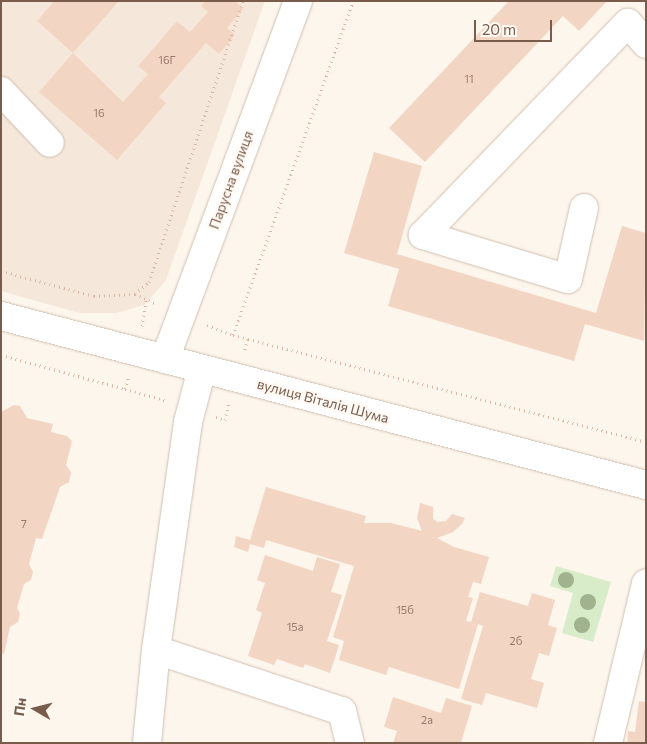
<!DOCTYPE html>
<meta charset="utf-8">
<style>
body{margin:0}
#map{position:relative;width:647px;height:744px;overflow:hidden;background:#fdf6ec;font-family:Commissioner,sans-serif}
div>[style]{position:absolute}
.residential>*{inset:0;background:#f5e8da}
.green>*{inset:0;background:#d8ecc9}
.building>*{inset:0;background:#f3d5c3}
.path>*{height:3px;margin-top:-1.5px;transform-origin:0;background:repeating-linear-gradient(90deg,#d9b8a5 0 1px,transparent 0 5px)}
.roads{filter:drop-shadow(0 0 1px #d1beb0) drop-shadow(0 0 1px #d1beb0)}
.minor>*{height:28px;margin:-14px;padding:0 14px;transform-origin:14px;border-radius:14px;background:#fff}
.trees>*{width:16px;height:16px;margin:-8px;border-radius:50%;background:#a0b28e}
span{translate:-50% -50%;white-space:nowrap;text-align:center;line-height:1.15;-webkit-text-stroke:4.5px #fffaf3;paint-order:stroke}
.number-label{font-size:11px;color:#987a6a}
.number-label span{-webkit-text-stroke-width:0}
.street-label{font-size:14px;color:#7a5c4d}
.frame{position:absolute;inset:0;border:2px solid #7a5c4d;pointer-events:none}
.north{position:absolute;left:10px;top:684px;width:50px;height:50px;-webkit-text-stroke:4px #fffaf3;paint-order:stroke;rotate:278deg;font-size:14px;font-weight:700;line-height:20px;text-align:center;color:#7a5c4d}
.north::after{content:'';display:block;margin:auto;width:18px;height:22px;background:#7a5c4d;clip-path:polygon(50% 0,100% 100%,50% 72%,0 100%)}
.scale{position:absolute;left:474px;top:20px;width:78px;height:22px;box-sizing:border-box;border:2px solid #7a5c4d;border-top:0;padding-left:6px;font-size:15px;line-height:18px;white-space:nowrap;color:#7a5c4d;-webkit-text-stroke:4px #fffaf3;paint-order:stroke}
</style>
<div id="map">
<div class="residential">
<div style="clip-path:polygon(1px 1px,265px 1px,166px 280px,144px 305px,116px 313px,79px 313px,1px 291px)"></div>
</div>
<div class="green">
<div style="clip-path:polygon(556px 566px,611px 582px,593px 642px,562px 633px,573px 593px,550px 586px)"></div>
</div>
<div class="building">
<div style="clip-path:polygon(54px 1px,119px 1px,73px 53px,37px 21px)"></div>
<div style="clip-path:polygon(205px 1px,235px 1px,243px 9px,227px 28px,235px 35px,219px 54px,206px 43px,159px 97px,166px 103px,117px 160px,39px 92px,73px 53px,123px 102px,148px 74px,138px 66px,177px 21px,190px 32px,208px 12px,201px 6px)"></div>
<div style="clip-path:polygon(509px 1px,607px 1px,579px 31px,563px 16px,425px 162px,389px 128px)"></div>
<div style="clip-path:polygon(374px 152px,422px 166px,397px 254px,596px 313px,622px 226px,646px 233px,644px 341px,585px 324px,574px 361px,388px 306px,399px 269px,344px 253px)"></div>
<div style="clip-path:polygon(14px 405px,20px 406px,27px 418px,53px 424px,51px 432px,67px 436px,72px 441px,66px 465px,71px 472px,69px 482px,60px 487px,42px 539px,36px 538px,29px 564px,33px 572px,31px 580px,24px 584px,17px 608px,20px 614px,18px 622px,10px 627px,4px 654px,1px 653px,1px 412px)"></div>
<div style="clip-path:polygon(266px 487px,366px 516px,364px 523px,391px 523px,422px 531px,417px 518px,420px 503px,433px 507px,433px 519px,438px 522px,446px 521px,452px 514px,465px 518px,462px 524px,453px 532px,437px 538px,454px 547px,489px 557px,481px 584px,473px 582px,468px 597px,473px 598px,466px 621px,471px 622px,480px 592px,528px 606px,532px 593px,555px 600px,548px 625px,557px 628px,549px 656px,539px 653px,531px 679px,544px 683px,537px 708px,486px 693px,482px 705px,461px 699px,483px 626px,478px 624px,459px 689px,389px 667px,386px 675px,339px 660px,344px 641px,333px 637px,354px 566px,266px 540px,264px 548px,250px 544px,248px 552px,234px 547px,236px 536px,250px 540px)"></div>
<div style="clip-path:polygon(265px 555px,313px 571px,317px 557px,340px 564px,331px 592px,342px 595px,327px 641px,339px 645px,330px 673px,305px 664px,303px 668px,277px 659px,274px 665px,248px 656px,262px 613px,256px 610px,265px 583px,257px 580px)"></div>
<div style="clip-path:polygon(393px 697px,441px 713px,446px 698px,472px 706px,461px 743px,393px 743px,397px 731px,384px 727px)"></div>
<div style="clip-path:polygon(639px 701px,646px 702px,646px 743px,627px 743px,628px 731px,635px 732px)"></div>
</div>
<div class="path">
<div style="left:1px;top:271px;width:96px;rotate:15deg"></div>
<div style="left:94px;top:296px;width:41px;rotate:-2.8deg"></div>
<div style="left:135px;top:294px;width:18px;rotate:-41deg"></div>
<div style="left:149px;top:282px;width:296px;rotate:-71.5deg"></div>
<div style="left:135px;top:294px;width:24px;rotate:24deg"></div>
<div style="left:207px;top:325px;width:28px;rotate:21deg"></div>
<div style="left:233px;top:335px;width:355px;rotate:-70.2deg"></div>
<div style="left:142px;top:326px;width:26px;rotate:-81deg"></div>
<div style="left:233px;top:335px;width:16px;rotate:15deg"></div>
<div style="left:248px;top:339px;width:14px;rotate:107deg"></div>
<div style="left:248px;top:339px;width:411px;rotate:14.5deg"></div>
<div style="left:1px;top:355px;width:129px;rotate:15.3deg"></div>
<div style="left:125px;top:389px;width:14px;rotate:-73deg"></div>
<div style="left:125px;top:389px;width:44px;rotate:15.9deg"></div>
<div style="left:216px;top:417px;width:9px;rotate:18deg"></div>
<div style="left:225px;top:420px;width:17px;rotate:-77deg"></div>
</div>
<div class="roads">
<div class="minor">
<div style="left:1px;top:91px;width:71px;rotate:46.7deg"></div>
<div style="left:584px;top:208px;width:73px;rotate:102.7deg"></div>
<div style="left:568px;top:279px;width:152px;rotate:-163.1deg"></div>
<div style="left:423px;top:235px;width:295px;rotate:-46deg"></div>
<div style="left:628px;top:23px;width:28px;rotate:49deg"></div>
<div style="left:1px;top:316px;width:667px;rotate:14.68deg"></div>
<div style="left:165px;top:359px;width:382px;rotate:-69.6deg"></div>
<div style="left:156px;top:650px;width:196px;rotate:18.2deg"></div>
<div style="left:342px;top:711px;width:33px;rotate:76deg"></div>
<div style="left:147px;top:743px;width:93px;rotate:-84.5deg"></div>
<div style="left:156px;top:650px;width:230px;rotate:-82deg"></div>
<div style="left:188px;top:422px;width:55px;rotate:-75.2deg"></div>
<div style="left:608px;top:743px;width:164px;rotate:-76.6deg"></div>
</div>
</div>
<div class="trees">
<div style="left:566px;top:580px"></div>
<div style="left:588px;top:602px"></div>
<div style="left:582px;top:625px"></div>
</div>
<div class="number-label">
<span style="left:167px;top:60px">16Г</span>
<span style="left:469px;top:79px">11</span>
<span style="left:99px;top:113px">16</span>
<span style="left:24px;top:524px">7</span>
<span style="left:405px;top:610px">15б</span>
<span style="left:295px;top:627px">15а</span>
<span style="left:516px;top:641px">2б</span>
<span style="left:427px;top:720px">2а</span>
</div>
<div class="street-label">
<span style="left:231px;top:180px;rotate:-70deg">Парусна вулиця</span>
<span style="left:323px;top:401px;rotate:15deg">вулиця Віталія Шума</span>
</div>
<div class="frame"></div>
<div class="north">Пн</div>
<div class="scale">20 m</div>
</div>
